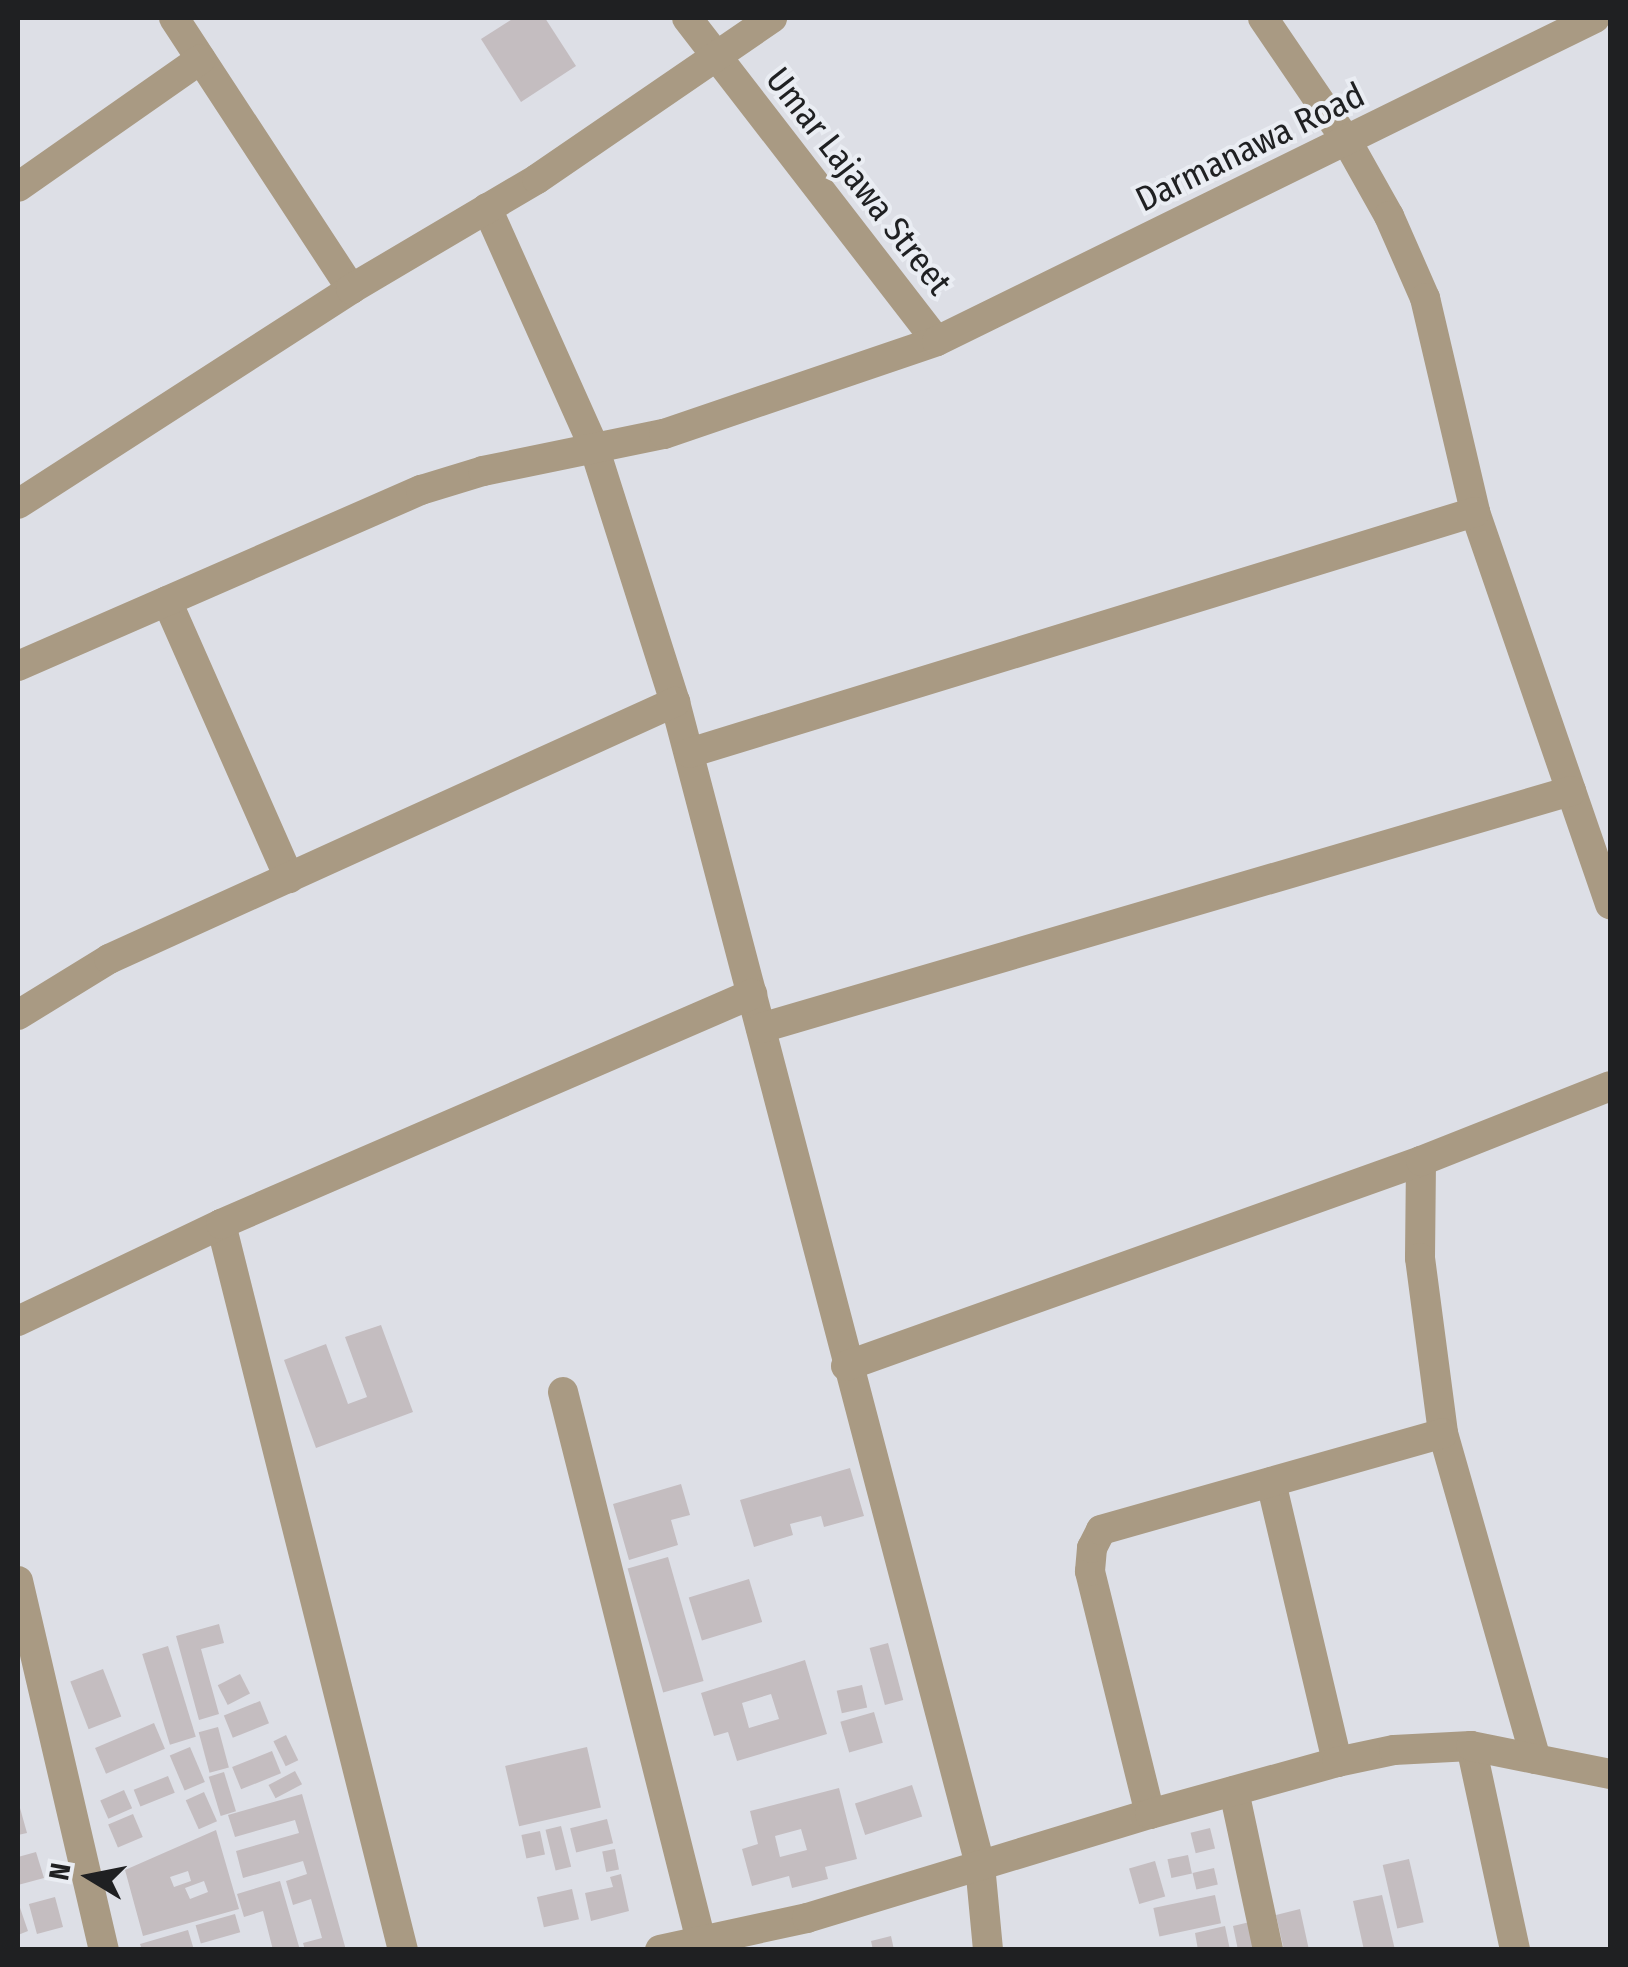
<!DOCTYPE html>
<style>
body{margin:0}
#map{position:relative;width:1628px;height:1967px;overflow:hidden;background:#dddfe6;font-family:"Fira Sans Condensed",sans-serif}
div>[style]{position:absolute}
.building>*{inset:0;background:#c4bdc0;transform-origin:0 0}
.minor>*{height:30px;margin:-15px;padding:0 15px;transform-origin:15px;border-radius:15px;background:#a99a83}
span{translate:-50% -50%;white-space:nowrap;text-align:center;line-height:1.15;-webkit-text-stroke:8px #eaedf3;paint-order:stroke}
.street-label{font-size:35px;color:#1f2022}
.frame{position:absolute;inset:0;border:20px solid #1f2022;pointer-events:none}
.north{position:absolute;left:40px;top:1827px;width:100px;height:100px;-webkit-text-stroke:8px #eaedf3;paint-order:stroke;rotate:280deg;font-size:28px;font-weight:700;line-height:40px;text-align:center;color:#1f2022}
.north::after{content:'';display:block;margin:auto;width:35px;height:45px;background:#1f2022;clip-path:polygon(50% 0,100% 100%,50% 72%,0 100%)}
</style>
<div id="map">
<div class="building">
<div style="clip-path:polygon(514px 18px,545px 18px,576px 66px,521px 102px,481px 39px)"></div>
<div style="clip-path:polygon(381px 1325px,413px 1412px,316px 1448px,284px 1360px,326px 1344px,348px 1404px,367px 1397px,345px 1337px)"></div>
<div style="clip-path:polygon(850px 1468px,864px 1516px,824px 1527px,821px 1516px,790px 1524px,793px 1535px,754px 1547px,740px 1500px)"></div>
<div style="clip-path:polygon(681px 1484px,690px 1515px,671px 1520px,678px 1545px,629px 1560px,613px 1504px)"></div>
<div style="left:668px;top:1557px;width:129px;height:42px;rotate:74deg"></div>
<div style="left:749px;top:1579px;width:45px;height:63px;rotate:73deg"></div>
<div style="clip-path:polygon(219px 1624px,224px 1643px,201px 1649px,219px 1714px,199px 1720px,176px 1636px)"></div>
<div style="left:888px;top:1643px;width:59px;height:19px;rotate:75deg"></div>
<div style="left:168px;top:1646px;width:95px;height:27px;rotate:73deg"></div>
<div style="clip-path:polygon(evenodd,805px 1660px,827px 1734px,737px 1761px,728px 1732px,714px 1736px,701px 1693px,805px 1660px,771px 1694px,779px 1719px,749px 1728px,742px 1703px,771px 1694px)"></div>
<div style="left:103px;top:1669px;width:51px;height:35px;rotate:69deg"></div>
<div style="left:240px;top:1674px;width:22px;height:25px;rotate:63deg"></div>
<div style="left:862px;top:1685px;width:23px;height:26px;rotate:77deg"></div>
<div style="left:260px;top:1701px;width:24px;height:39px;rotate:68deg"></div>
<div style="left:874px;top:1712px;width:32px;height:35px;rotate:74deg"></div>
<div style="left:154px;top:1723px;width:28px;height:64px;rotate:67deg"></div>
<div style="left:218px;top:1727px;width:42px;height:20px;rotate:75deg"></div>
<div style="left:286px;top:1735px;width:28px;height:14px;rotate:64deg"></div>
<div style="left:190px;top:1747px;width:38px;height:22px;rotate:67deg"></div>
<div style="left:587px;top:1747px;width:62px;height:84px;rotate:77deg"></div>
<div style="left:272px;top:1751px;width:24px;height:43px;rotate:68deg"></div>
<div style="left:295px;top:1771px;width:15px;height:30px;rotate:62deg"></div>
<div style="left:224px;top:1772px;width:41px;height:16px;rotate:73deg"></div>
<div style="left:168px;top:1776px;width:18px;height:37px;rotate:68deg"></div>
<div style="left:912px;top:1785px;width:33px;height:60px;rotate:72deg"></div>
<div style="clip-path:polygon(evenodd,839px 1788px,857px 1859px,825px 1867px,828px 1879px,792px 1888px,789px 1876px,752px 1886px,742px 1849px,758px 1844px,750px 1811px,839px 1788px,801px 1829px,807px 1850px,780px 1857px,775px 1836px,801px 1829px)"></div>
<div style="left:124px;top:1790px;width:20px;height:26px;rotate:66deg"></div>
<div style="left:204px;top:1792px;width:32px;height:20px;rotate:66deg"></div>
<div style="clip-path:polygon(302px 1794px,346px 1950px,305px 1950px,303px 1943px,322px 1938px,311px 1899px,293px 1905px,286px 1881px,307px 1874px,303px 1861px,243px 1878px,236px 1851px,299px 1833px,295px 1820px,235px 1837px,228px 1815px)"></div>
<div style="clip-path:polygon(18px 1801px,27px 1833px,18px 1835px)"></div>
<div style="left:133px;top:1814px;width:25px;height:27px;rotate:67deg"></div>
<div style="left:607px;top:1819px;width:25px;height:38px;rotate:76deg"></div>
<div style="left:561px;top:1826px;width:42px;height:16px;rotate:76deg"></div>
<div style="left:1210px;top:1828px;width:21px;height:20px;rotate:76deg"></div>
<div style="clip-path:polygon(evenodd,216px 1830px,239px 1909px,143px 1936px,125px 1870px,216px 1830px,188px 1871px,191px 1881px,174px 1887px,170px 1877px,188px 1871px,216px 1830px,204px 1881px,208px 1892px,190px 1899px,185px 1888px,204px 1881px)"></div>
<div style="left:540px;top:1831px;width:24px;height:19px;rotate:78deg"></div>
<div style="left:615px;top:1849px;width:21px;height:13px;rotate:79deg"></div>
<div style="clip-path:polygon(36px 1852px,44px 1878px,18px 1885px,18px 1857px)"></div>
<div style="left:1188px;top:1855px;width:19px;height:21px;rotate:78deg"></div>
<div style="left:1409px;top:1859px;width:65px;height:27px;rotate:77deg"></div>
<div style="left:1155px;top:1861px;width:37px;height:27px;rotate:74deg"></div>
<div style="left:1214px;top:1868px;width:17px;height:22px;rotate:77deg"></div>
<div style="clip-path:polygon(621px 1874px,629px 1911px,591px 1921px,585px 1893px,613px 1887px,610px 1877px)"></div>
<div style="clip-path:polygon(280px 1881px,300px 1950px,273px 1950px,263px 1911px,244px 1917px,237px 1894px)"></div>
<div style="left:572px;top:1889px;width:31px;height:36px;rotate:77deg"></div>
<div style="left:1215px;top:1895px;width:29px;height:63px;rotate:78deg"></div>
<div style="clip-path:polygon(1382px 1895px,1395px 1950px,1364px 1950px,1353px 1901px)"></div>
<div style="left:55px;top:1897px;width:31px;height:27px;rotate:75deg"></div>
<div style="clip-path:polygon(18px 1902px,28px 1931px,18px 1935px)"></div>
<div style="clip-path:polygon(1300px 1909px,1309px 1950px,1284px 1950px,1276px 1915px)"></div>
<div style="left:235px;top:1914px;width:19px;height:41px;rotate:74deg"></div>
<div style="clip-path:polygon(1254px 1921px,1260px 1950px,1238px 1950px,1233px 1926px)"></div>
<div style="clip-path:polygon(1225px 1926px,1230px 1950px,1198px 1950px,1195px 1933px)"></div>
<div style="clip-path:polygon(188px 1930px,194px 1950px,142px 1950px,140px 1944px)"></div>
<div style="clip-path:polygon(891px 1936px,894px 1950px,873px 1950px,871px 1941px)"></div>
</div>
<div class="minor">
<div style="left:174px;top:18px;width:324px;rotate:56.8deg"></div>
<div style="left:687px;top:18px;width:408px;rotate:52.3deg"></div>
<div style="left:1263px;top:18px;width:151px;rotate:55.8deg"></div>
<div style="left:1348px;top:143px;width:84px;rotate:60.7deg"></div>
<div style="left:1389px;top:216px;width:90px;rotate:66.3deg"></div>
<div style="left:1425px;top:298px;width:220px;rotate:76.8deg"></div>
<div style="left:1475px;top:512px;width:415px;rotate:71deg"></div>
<div style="left:18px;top:187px;width:223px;rotate:-35deg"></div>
<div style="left:487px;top:208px;width:265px;rotate:65.9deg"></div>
<div style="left:595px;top:450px;width:264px;rotate:72.4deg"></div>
<div style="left:675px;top:702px;width:1202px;rotate:75.3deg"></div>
<div style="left:980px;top:1865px;width:85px;rotate:84.6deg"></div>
<div style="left:18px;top:504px;width:396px;rotate:-32.8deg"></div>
<div style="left:351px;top:289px;width:216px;rotate:-30.6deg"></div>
<div style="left:537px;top:179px;width:285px;rotate:-34.4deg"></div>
<div style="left:167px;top:601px;width:303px;rotate:66.2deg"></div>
<div style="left:18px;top:666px;width:440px;rotate:-23.6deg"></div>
<div style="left:421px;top:490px;width:65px;rotate:-17deg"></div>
<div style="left:483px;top:471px;width:185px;rotate:-11.6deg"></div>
<div style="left:664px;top:434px;width:288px;rotate:-18.8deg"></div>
<div style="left:937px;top:341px;width:733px;rotate:-26.15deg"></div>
<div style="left:689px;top:753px;width:822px;rotate:-17.05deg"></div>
<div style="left:18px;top:1015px;width:107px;rotate:-31.6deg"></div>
<div style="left:109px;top:959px;width:622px;rotate:-24.42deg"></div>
<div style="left:761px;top:1028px;width:844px;rotate:-16.31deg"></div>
<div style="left:1421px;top:1161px;width:97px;rotate:90.6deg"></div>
<div style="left:1420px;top:1258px;width:177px;rotate:82.5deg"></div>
<div style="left:1443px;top:1433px;width:339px;rotate:74.1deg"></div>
<div style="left:221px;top:1224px;width:748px;rotate:75.93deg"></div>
<div style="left:18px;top:1321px;width:225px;rotate:-25.5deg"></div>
<div style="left:221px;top:1224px;width:579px;rotate:-23.42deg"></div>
<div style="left:846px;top:1366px;width:610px;rotate:-19.62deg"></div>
<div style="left:1421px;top:1161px;width:203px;rotate:-21.6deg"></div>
<div style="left:563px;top:1392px;width:566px;rotate:75.89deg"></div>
<div style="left:1271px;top:1482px;width:288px;rotate:76.7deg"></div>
<div style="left:18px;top:1581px;width:379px;rotate:76.9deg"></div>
<div style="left:1471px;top:1746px;width:209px;rotate:77.8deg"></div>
<div style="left:1234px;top:1791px;width:163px;rotate:77.9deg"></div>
<div style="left:1150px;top:1814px;width:250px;rotate:-103.9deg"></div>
<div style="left:1090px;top:1571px;width:23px;rotate:-85deg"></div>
<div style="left:1092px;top:1548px;width:20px;rotate:-63deg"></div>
<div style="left:1101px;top:1530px;width:355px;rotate:-15.8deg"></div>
<div style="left:660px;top:1950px;width:150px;rotate:-12.3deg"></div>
<div style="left:807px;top:1918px;width:358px;rotate:-16.9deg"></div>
<div style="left:1150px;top:1814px;width:194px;rotate:-15.5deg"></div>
<div style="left:1337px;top:1762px;width:58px;rotate:-11.9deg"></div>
<div style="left:1394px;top:1750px;width:77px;rotate:-3deg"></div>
<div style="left:1471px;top:1746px;width:142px;rotate:11.4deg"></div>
</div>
<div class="street-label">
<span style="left:1250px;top:147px;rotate:-26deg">Darmanawa Road</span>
<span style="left:859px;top:181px;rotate:52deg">Umar Lajawa Street</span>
</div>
<div class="frame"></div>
<div class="north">N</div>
</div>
